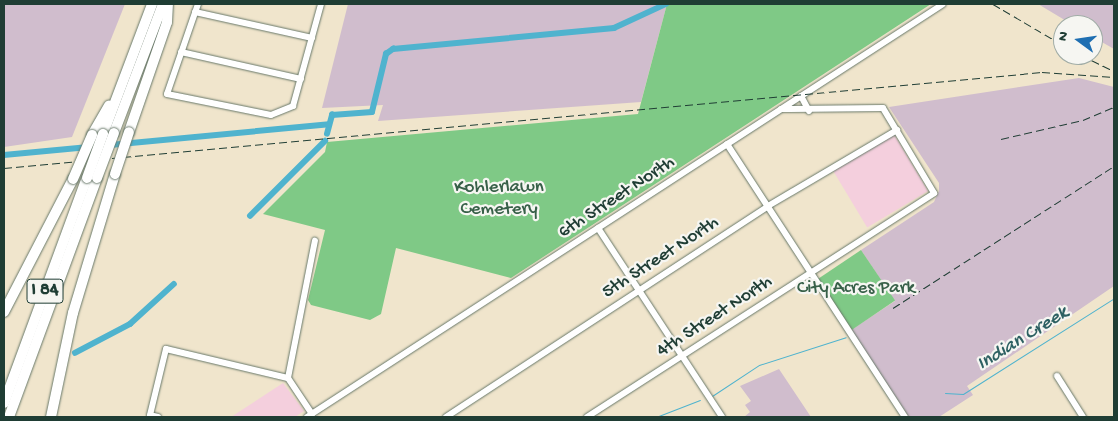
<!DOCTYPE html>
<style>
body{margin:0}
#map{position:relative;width:1118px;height:421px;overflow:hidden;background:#f0e5cc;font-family:"Gochi Hand",sans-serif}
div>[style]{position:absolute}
.built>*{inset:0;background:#f4cfdd;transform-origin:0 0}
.industrial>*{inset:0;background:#d0bdcd}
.green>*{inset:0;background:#7fc986;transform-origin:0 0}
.stream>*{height:1px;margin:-0.5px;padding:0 0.5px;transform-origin:0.5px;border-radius:0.5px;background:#4fb3ce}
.canal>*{height:5.5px;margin:-2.75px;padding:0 2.75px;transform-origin:2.75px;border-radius:2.75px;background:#4fb3ce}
.roads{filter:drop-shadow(0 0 1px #687869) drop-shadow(0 0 1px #687869)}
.minor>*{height:6px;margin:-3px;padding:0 3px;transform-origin:3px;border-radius:3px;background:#fff}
.highway>*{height:10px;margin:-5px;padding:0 5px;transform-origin:5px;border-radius:5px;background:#fff}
.rail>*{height:1px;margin-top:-0.5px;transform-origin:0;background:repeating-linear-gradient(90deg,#1f3d34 0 8px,transparent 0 12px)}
.bridges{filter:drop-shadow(0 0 1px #687869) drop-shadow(0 0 1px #687869)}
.highway-bridge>*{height:10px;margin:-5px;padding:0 5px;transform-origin:5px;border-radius:5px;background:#fff}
span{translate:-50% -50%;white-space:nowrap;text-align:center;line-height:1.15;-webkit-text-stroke:4.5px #f6f6f2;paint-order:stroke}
.shield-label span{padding:1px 4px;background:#f6f6f2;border:1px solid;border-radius:4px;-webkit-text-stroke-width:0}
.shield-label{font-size:18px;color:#1f3d34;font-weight:700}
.park-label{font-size:19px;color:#376048}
.street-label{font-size:19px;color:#1f3d34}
.water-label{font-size:20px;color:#2d6062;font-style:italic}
.frame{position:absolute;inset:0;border:5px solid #1f3d34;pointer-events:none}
.north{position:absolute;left:1053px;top:15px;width:50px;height:50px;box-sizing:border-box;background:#f6f6f2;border:1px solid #a0aca6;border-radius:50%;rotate:284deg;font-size:14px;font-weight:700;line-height:20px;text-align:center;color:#1f3d34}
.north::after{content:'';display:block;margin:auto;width:18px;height:22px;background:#1f6fb2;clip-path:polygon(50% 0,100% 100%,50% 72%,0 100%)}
</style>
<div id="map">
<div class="built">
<div style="left:892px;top:131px;width:70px;height:71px;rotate:59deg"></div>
<div style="clip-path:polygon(283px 383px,304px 411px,295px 417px,231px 417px)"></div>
</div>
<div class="industrial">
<div style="clip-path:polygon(4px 4px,125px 4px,72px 137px,4px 147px)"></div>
<div style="clip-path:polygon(348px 4px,667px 4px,641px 102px,378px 121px,383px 105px,322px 108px)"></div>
<div style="clip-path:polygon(1038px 4px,1114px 4px,1114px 49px,1093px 37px,1093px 25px,1073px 25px)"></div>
<div style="clip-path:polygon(1079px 78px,1114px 87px,1114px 286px,967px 386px,973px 395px,939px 417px,909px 417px,851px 330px,895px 301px,861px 250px,934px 202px,939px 191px,939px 183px,889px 107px)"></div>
<div style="clip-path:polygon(779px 369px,811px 417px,744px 417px,750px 412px,745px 405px,751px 401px,740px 386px)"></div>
</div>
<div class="green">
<div style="clip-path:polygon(667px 4px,931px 4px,511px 278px,396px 248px,381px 314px,370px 320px,311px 305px,308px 300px,325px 230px,263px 214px,325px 152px,327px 142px,638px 114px)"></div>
<div style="left:861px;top:250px;width:61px;height:52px;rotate:56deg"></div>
</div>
<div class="stream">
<div style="left:945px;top:393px;width:18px;rotate:3deg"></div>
<div style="left:963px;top:394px;width:179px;rotate:-32.4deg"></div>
<div style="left:712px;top:396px;width:56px;rotate:-33.4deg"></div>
<div style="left:759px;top:365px;width:91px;rotate:-17.8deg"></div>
<div style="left:656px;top:417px;width:47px;rotate:-21.1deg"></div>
</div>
<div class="canal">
<div style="left:327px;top:134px;width:20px;rotate:-75deg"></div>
<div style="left:332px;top:115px;width:40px;rotate:-4.3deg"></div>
<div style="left:372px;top:112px;width:60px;rotate:-76.4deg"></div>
<div style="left:386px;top:54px;width:9px;rotate:-36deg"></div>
<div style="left:393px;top:49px;width:222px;rotate:-5.4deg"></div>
<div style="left:614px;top:28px;width:57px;rotate:-24.8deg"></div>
<div style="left:4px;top:155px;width:326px;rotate:-5.4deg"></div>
<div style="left:250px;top:216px;width:106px;rotate:-45deg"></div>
<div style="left:75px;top:353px;width:62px;rotate:-27.8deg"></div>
<div style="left:130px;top:324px;width:59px;rotate:-42.3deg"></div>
</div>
<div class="roads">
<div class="minor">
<div style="left:198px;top:4px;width:95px;rotate:109deg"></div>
<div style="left:167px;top:94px;width:106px;rotate:11.4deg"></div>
<div style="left:271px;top:115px;width:24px;rotate:-22deg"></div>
<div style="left:293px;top:106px;width:106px;rotate:-74.6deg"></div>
<div style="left:195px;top:12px;width:120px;rotate:12.5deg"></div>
<div style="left:181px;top:52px;width:123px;rotate:12.7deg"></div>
<div style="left:801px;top:96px;width:17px;rotate:62deg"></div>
<div style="left:727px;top:144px;width:326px;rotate:56.9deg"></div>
<div style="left:598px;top:228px;width:226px;rotate:56.7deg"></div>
<div style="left:1057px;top:376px;width:49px;rotate:57.6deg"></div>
<div style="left:312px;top:414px;width:43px;rotate:-123.7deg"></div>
<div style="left:288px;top:378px;width:140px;rotate:-78.9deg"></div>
<div style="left:158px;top:417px;width:8px;rotate:-166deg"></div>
<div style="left:150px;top:415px;width:68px;rotate:-76.4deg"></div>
<div style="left:166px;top:349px;width:125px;rotate:13.4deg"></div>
<div style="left:307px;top:417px;width:758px;rotate:-33deg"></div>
<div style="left:446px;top:417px;width:385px;rotate:-33.2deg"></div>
<div style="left:768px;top:206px;width:150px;rotate:-30.5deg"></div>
<div style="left:587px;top:417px;width:413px;rotate:-32.8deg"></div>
<div style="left:934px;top:193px;width:99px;rotate:-121deg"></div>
<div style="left:883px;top:108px;width:102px;rotate:179.4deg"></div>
</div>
<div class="highway">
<div style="left:129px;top:132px;width:116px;rotate:-70.9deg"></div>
<div style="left:167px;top:22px;width:18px;rotate:-87deg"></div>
<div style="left:114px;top:133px;width:138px;rotate:-69.2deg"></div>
<div style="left:103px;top:134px;width:139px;rotate:-69.3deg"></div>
<div style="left:92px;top:135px;width:34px;rotate:-60deg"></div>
<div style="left:4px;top:312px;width:150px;rotate:-62.6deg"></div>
<div style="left:4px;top:403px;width:240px;rotate:-69.8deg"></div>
<div style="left:9px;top:417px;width:255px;rotate:-69.8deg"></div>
<div style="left:51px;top:417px;width:106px;rotate:-78.1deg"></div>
<div style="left:73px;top:313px;width:145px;rotate:-73.2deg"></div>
</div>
</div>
<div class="rail">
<div style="left:993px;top:4px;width:81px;rotate:30.4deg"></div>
<div style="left:1081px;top:55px;width:37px;rotate:26deg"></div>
<div style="left:1001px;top:139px;width:84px;rotate:-13deg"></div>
<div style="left:1083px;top:120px;width:34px;rotate:-23deg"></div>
<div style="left:4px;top:168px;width:1042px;rotate:-5.28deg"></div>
<div style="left:1042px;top:72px;width:72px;rotate:4deg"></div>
<div style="left:893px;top:308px;width:263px;rotate:-32.7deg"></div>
</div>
<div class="bridges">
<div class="highway-bridge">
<div style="left:115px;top:174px;width:44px;rotate:-71.6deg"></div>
<div style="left:87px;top:178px;width:47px;rotate:-70deg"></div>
<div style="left:97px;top:178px;width:48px;rotate:-69.3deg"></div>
<div style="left:73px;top:179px;width:48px;rotate:-66.6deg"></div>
</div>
</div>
<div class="shield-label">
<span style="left:45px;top:291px">I 84</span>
</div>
<div class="park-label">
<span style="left:499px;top:199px">Kohlerlawn<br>Cemetery</span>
<span style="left:856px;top:289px">City Acres Park</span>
</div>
<div class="street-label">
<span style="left:617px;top:198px;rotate:-33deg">6th Street North</span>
<span style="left:661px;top:258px;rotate:-33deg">5th Street North</span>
<span style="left:715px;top:317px;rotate:-33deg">4th Street North</span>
</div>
<div class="water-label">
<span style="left:1023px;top:339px;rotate:-32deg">Indian Creek</span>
</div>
<div class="frame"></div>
<div class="north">N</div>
</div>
